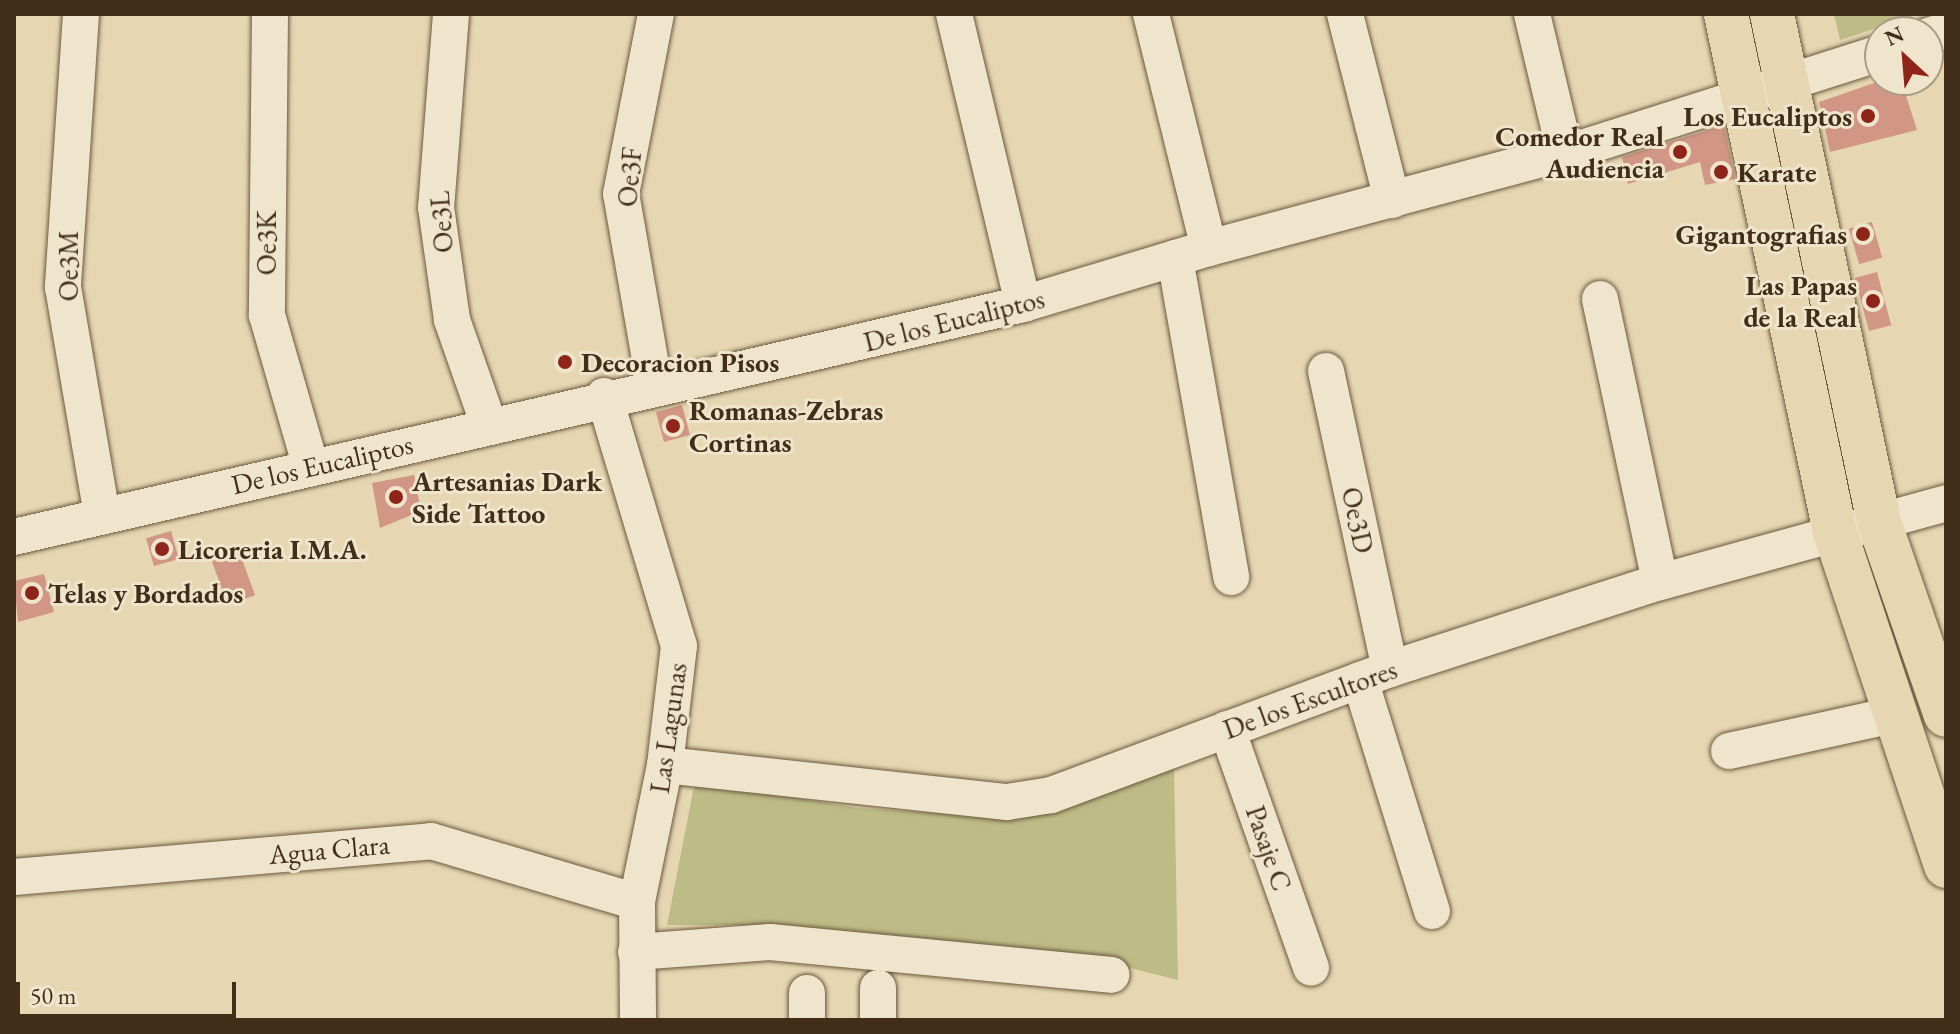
<!DOCTYPE html>
<style>
body{margin:0}
#map{position:relative;width:1960px;height:1034px;overflow:hidden;background:#e6d7b2;font-family:"EB Garamond",serif}
div>[style]{position:absolute}
.green>*{inset:0;background:#bdbc87}
.building>*{inset:0;background:#d19685;transform-origin:0 0}
.roads{filter:drop-shadow(0 0 2px #6b583e) drop-shadow(0 0 2px #6b583e)}
.minor>*{height:36px;margin:-18px;padding:0 18px;transform-origin:18px;border-radius:18px;background:#efe5cd}
.major>*{height:44px;margin:-22px;padding:0 22px;transform-origin:22px;border-radius:22px;background:#e6d7b2}
.dots>*{width:22px;height:22px;translate:-50% -50%;box-sizing:border-box;border:4px solid #efe5cd;border-radius:50%}
span{translate:-50% -50%;white-space:nowrap;text-align:center;line-height:1.15;-webkit-text-stroke:6px #efe5cd;paint-order:stroke}
.poi-label{font-size:28px;color:#422d18;font-weight:700}
.right{translate:-100% -50%;text-align:right}
.left{translate:0 -50%;text-align:left}
.street-label{font-size:28px;color:#422d18}
.frame{position:absolute;inset:0;border:16px solid #422d18;pointer-events:none}
.north{position:absolute;left:1864px;top:16px;width:80px;height:80px;box-sizing:border-box;background:#efe5cd;border:2px solid #aa9b85;border-radius:50%;rotate:334deg;font-size:22px;font-weight:700;line-height:32px;text-align:center;color:#422d18}
.north::after{content:'';display:block;margin:auto;width:28px;height:36px;background:#8f2418;clip-path:polygon(50% 0,100% 100%,50% 72%,0 100%)}
.scale{position:absolute;left:16px;top:982px;width:220px;height:36px;box-sizing:border-box;border:4px solid #422d18;border-top:0;padding-left:10px;font-size:24px;line-height:28px;white-space:nowrap;color:#422d18;-webkit-text-stroke:6px #efe5cd;paint-order:stroke}
</style>
<div id="map">
<div class="green">
<div style="clip-path:polygon(1834px 14px,1920px 14px,1840px 40px)"></div>
<div style="clip-path:polygon(1174px 766px,1178px 980px,1070px 953px,737px 925px,667px 925px,695px 781px,857px 808px,1010px 818px)"></div>
</div>
<div class="building">
<div style="clip-path:polygon(1883px 80px,1901px 80px,1917px 130px,1830px 152px,1819px 102px)"></div>
<div style="clip-path:polygon(1724px 125px,1735px 179px,1705px 185px,1700px 162px,1628px 184px,1622px 157px)"></div>
<div style="left:1872px;top:222px;width:37px;height:24px;rotate:74deg"></div>
<div style="left:1877px;top:272px;width:55px;height:23px;rotate:75deg"></div>
<div style="left:682px;top:405px;width:31px;height:27px;rotate:75deg"></div>
<div style="clip-path:polygon(414px 475px,421px 511px,380px 528px,372px 483px)"></div>
<div style="left:171px;top:531px;width:29px;height:26px;rotate:74deg"></div>
<div style="left:239px;top:551px;width:47px;height:29px;rotate:70deg"></div>
<div style="clip-path:polygon(44px 574px,54px 612px,18px 622px,14px 581px)"></div>
</div>
<div class="roads">
<div class="minor">
<div style="left:81px;top:14px;width:274px;rotate:93.8deg"></div>
<div style="left:63px;top:287px;width:231px;rotate:80.3deg"></div>
<div style="left:270px;top:14px;width:301px;rotate:90.6deg"></div>
<div style="left:267px;top:315px;width:158px;rotate:73.9deg"></div>
<div style="left:451px;top:14px;width:194px;rotate:94.4deg"></div>
<div style="left:436px;top:207px;width:114px;rotate:81.9deg"></div>
<div style="left:452px;top:320px;width:111px;rotate:70.6deg"></div>
<div style="left:954px;top:14px;width:298px;rotate:76.6deg"></div>
<div style="left:1151px;top:14px;width:241px;rotate:76.1deg"></div>
<div style="left:1345px;top:14px;width:192px;rotate:75.8deg"></div>
<div style="left:1532px;top:14px;width:143px;rotate:76.6deg"></div>
<div style="left:1928px;top:36px;width:19px;rotate:-18deg"></div>
<div style="left:1175px;top:258px;width:324px;rotate:80deg"></div>
<div style="left:1600px;top:299px;width:289px;rotate:78deg"></div>
<div style="left:1326px;top:371px;width:305px;rotate:77.9deg"></div>
<div style="left:655px;top:388px;width:197px;rotate:-99.9deg"></div>
<div style="left:621px;top:194px;width:183px;rotate:-79deg"></div>
<div style="left:604px;top:396px;width:261px;rotate:73.3deg"></div>
<div style="left:679px;top:646px;width:120px;rotate:96.7deg"></div>
<div style="left:665px;top:765px;width:140px;rotate:101.6deg"></div>
<div style="left:637px;top:902px;width:118px;rotate:89.5deg"></div>
<div style="left:14px;top:537px;width:1036px;rotate:-13deg"></div>
<div style="left:1023px;top:304px;width:194px;rotate:-16.8deg"></div>
<div style="left:1209px;top:248px;width:380px;rotate:-15deg"></div>
<div style="left:1576px;top:150px;width:319px;rotate:-17.7deg"></div>
<div style="left:1360px;top:680px;width:242px;rotate:72.7deg"></div>
<div style="left:1227px;top:729px;width:253px;rotate:70.6deg"></div>
<div style="left:1729px;top:751px;width:168px;rotate:-12.4deg"></div>
<div style="left:665px;top:765px;width:344px;rotate:6.2deg"></div>
<div style="left:1007px;top:802px;width:45px;rotate:-9deg"></div>
<div style="left:1051px;top:795px;width:362px;rotate:-20.4deg"></div>
<div style="left:1390px;top:669px;width:284px;rotate:-17.9deg"></div>
<div style="left:1660px;top:582px;width:297px;rotate:-15.4deg"></div>
<div style="left:14px;top:877px;width:419px;rotate:-4.9deg"></div>
<div style="left:431px;top:841px;width:215px;rotate:16.5deg"></div>
<div style="left:636px;top:952px;width:134px;rotate:-4.3deg"></div>
<div style="left:770px;top:942px;width:343px;rotate:5.5deg"></div>
<div style="left:878px;top:988px;width:32px;rotate:90deg"></div>
<div style="left:807px;top:993px;width:27px;rotate:90deg"></div>
</div>
<div class="major">
<div style="left:1726px;top:14px;width:529px;rotate:78.12deg"></div>
<div style="left:1835px;top:532px;width:352px;rotate:71.6deg"></div>
<div style="left:1772px;top:14px;width:519px;rotate:78.11deg"></div>
<div style="left:1879px;top:522px;width:204px;rotate:70.9deg"></div>
</div>
</div>
<div class="dots">
<div style="left:1868px;top:116px;background:#8f2418"></div>
<div style="left:1680px;top:152px;background:#8f2418"></div>
<div style="left:1721px;top:172px;background:#8f2418"></div>
<div style="left:1863px;top:234px;background:#8f2418"></div>
<div style="left:1873px;top:301px;background:#8f2418"></div>
<div style="left:565px;top:362px;background:#8f2418"></div>
<div style="left:673px;top:426px;background:#8f2418"></div>
<div style="left:396px;top:497px;background:#8f2418"></div>
<div style="left:162px;top:549px;background:#8f2418"></div>
<div style="left:32px;top:593px;background:#8f2418"></div>
</div>
<div class="poi-label">
<span class="right" style="left:1852px;top:116px">Los Eucaliptos</span>
<span class="right" style="left:1664px;top:152px">Comedor Real<br>Audiencia</span>
<span class="left" style="left:1737px;top:172px">Karate</span>
<span class="right" style="left:1847px;top:234px">Gigantografias</span>
<span class="right" style="left:1857px;top:301px">Las Papas<br>de la Real</span>
<span class="left" style="left:581px;top:362px">Decoracion Pisos</span>
<span class="left" style="left:689px;top:426px">Romanas-Zebras<br>Cortinas</span>
<span class="left" style="left:412px;top:497px">Artesanias Dark<br>Side Tattoo</span>
<span class="left" style="left:178px;top:549px">Licoreria I.M.A.</span>
<span class="left" style="left:48px;top:593px">Telas y Bordados</span>
</div>
<div class="street-label">
<span style="left:629px;top:177px;rotate:-85deg">Oe3F</span>
<span style="left:441px;top:222px;rotate:-94deg">Oe3L</span>
<span style="left:266px;top:243px;rotate:-90deg">Oe3K</span>
<span style="left:68px;top:266px;rotate:-90deg">Oe3M</span>
<span style="left:954px;top:320px;rotate:-14deg">De los Eucaliptos</span>
<span style="left:322px;top:464px;rotate:-13deg">De los Eucaliptos</span>
<span style="left:1358px;top:520px;rotate:78deg">Oe3D</span>
<span style="left:1310px;top:699px;rotate:-20deg">De los Escultores</span>
<span style="left:668px;top:728px;rotate:-82deg">Las Lagunas</span>
<span style="left:1269px;top:848px;rotate:71deg">Pasaje C</span>
<span style="left:329px;top:849px;rotate:-5deg">Agua Clara</span>
</div>
<div class="frame"></div>
<div class="north">N</div>
<div class="scale">50 m</div>
</div>
